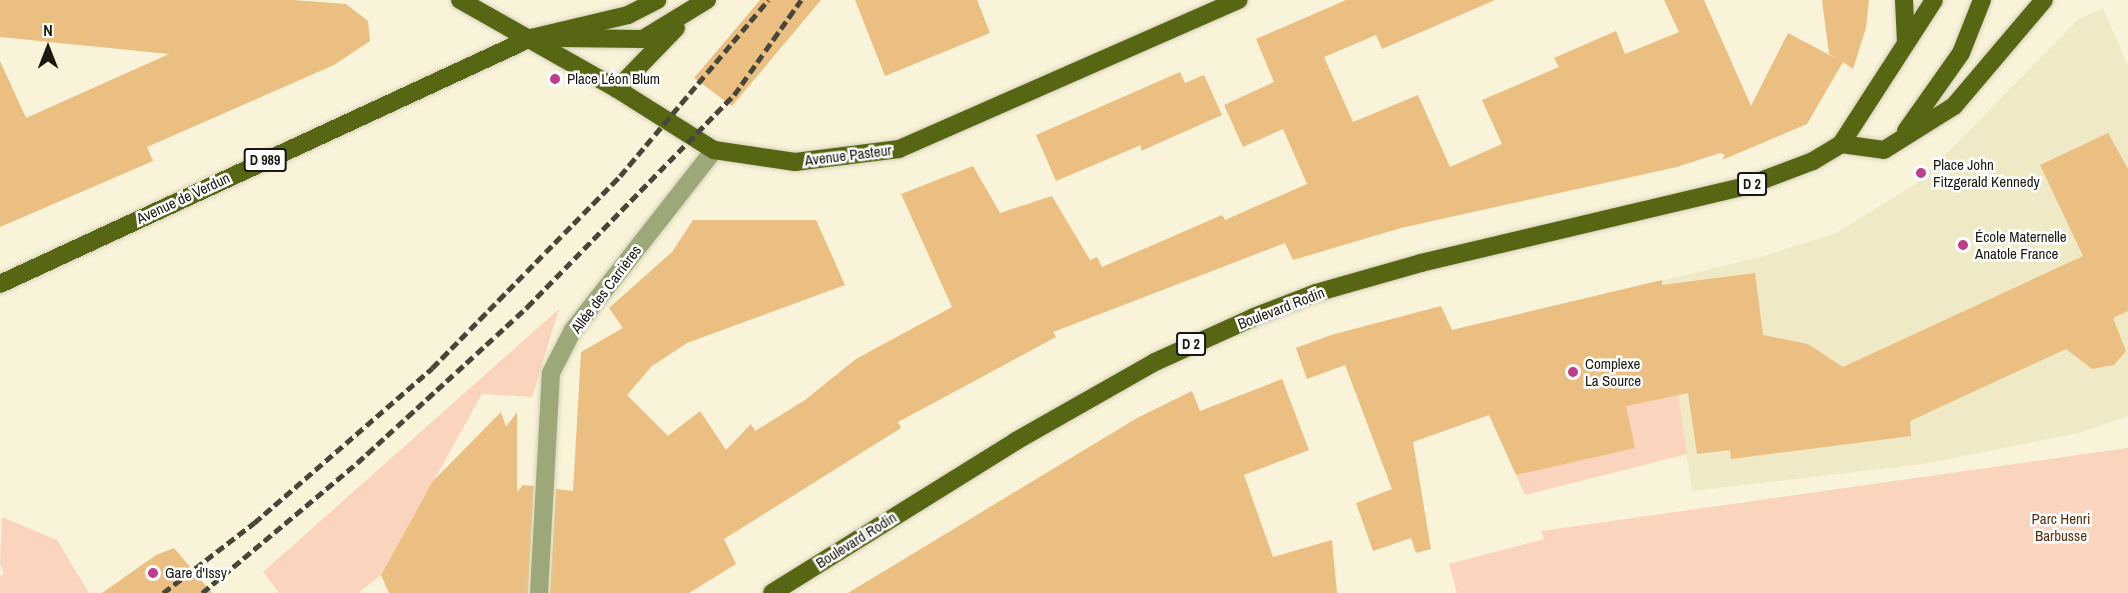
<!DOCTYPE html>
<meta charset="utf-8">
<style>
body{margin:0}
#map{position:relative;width:2128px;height:593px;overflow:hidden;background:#f9f4d9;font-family:"Archivo Narrow",sans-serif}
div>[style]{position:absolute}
.built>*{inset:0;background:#f0e9c6}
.green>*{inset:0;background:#fad4bc}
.building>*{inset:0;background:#ebbf81}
.roads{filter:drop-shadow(0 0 2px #d5d1b9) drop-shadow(0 0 2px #d5d1b9)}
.street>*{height:18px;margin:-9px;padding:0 9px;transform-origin:9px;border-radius:9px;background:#9ca877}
.primary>*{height:18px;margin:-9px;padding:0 9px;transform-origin:9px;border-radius:9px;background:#576613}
.rail>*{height:4.5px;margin-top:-2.25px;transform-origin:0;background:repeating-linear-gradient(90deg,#484638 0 9px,transparent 0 13.5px)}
.dots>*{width:16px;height:16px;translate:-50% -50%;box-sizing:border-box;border:3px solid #fff;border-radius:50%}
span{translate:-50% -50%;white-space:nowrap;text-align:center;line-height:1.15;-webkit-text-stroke:5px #fff;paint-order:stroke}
.shield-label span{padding:2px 4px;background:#fff;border:2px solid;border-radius:4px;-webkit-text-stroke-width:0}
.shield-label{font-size:14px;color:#1b190f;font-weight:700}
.poi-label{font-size:15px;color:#1b190f}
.left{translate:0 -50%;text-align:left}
.street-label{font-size:15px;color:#1b190f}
.park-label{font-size:15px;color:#5a3011}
.north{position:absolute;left:18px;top:18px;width:60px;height:60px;-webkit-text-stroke:4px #fff;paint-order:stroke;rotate:0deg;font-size:16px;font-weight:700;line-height:24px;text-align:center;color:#1b190f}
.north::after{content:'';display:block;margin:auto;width:21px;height:27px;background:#1b190f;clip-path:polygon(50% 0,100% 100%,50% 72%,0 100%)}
</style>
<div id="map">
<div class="built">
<div style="clip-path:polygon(2103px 8px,2128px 66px,2128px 416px,2083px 432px,1924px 464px,1692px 491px,1661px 281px,1760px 257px,1836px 233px,1917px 183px,2079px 19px)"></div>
</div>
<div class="green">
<div style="clip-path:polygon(1661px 281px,1687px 454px,1525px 495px,1452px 330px)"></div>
<div style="clip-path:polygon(559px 309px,532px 397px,482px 394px,381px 575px,358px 593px,279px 593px,263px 572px)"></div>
<div style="clip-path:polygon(2128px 448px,2128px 593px,1457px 593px,1449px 564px,1544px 539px,1541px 531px)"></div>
<div style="clip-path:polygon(2px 517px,57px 540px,89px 593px,0 593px,0 576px,4px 573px,0 564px)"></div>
</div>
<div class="building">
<div style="clip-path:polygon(0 0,294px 0,346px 4px,368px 21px,370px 41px,334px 65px,147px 147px,153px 161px,0 227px,0 61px,26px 118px,169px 54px,0 37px)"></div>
<div style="clip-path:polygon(760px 0,821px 0,732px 106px,694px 78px)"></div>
<div style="clip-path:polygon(855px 0,977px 0,990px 33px,885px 76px)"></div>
<div style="clip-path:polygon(1346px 0,1495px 0,1382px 49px,1376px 35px,1324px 57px,1353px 122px,1418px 95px,1450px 167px,1502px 144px,1482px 100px,1559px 67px,1554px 58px,1616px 31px,1625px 54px,1679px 32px,1664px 0,1704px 0,1751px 106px,1788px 33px,1841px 61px,1829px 54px,1822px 0,1869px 0,1866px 28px,1853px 69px,1843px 62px,1807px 124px,1722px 160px,1725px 155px,1720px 153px,1677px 167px,1401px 228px,1293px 260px,1285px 243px,1053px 332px,1056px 337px,898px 422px,901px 428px,724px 539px,736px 564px,689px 593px,550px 593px,556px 489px,573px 491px,581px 352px,623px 328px,609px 308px,672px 252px,693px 220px,816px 220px,845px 285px,687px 343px,652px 366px,627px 395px,668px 436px,700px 411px,726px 450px,751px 424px,755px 431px,805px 400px,856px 359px,952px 307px,901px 194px,973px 166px,1000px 213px,1052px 196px,1090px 260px,1097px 257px,1102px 267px,1222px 215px,1225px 220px,1307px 184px,1283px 129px,1243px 147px,1224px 105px,1274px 82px,1256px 39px)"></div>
<div style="clip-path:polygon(1180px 72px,1185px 83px,1204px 75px,1222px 115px,1141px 151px,1141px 145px,1056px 181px,1036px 135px)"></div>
<div style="clip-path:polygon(2108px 133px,2128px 169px,2128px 311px,2113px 318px,2126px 351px,2114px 365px,2092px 369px,2066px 349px,1910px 421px,1911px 436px,1731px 459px,1730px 450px,1697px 454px,1688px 393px,1626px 406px,1635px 448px,1516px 475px,1489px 415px,1413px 442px,1431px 549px,1416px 553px,1411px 538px,1373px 551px,1356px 503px,1392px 489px,1345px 365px,1307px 379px,1296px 348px,1331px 335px,1441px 306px,1452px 330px,1662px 280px,1662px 285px,1755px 273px,1763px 335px,1808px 344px,1843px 367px,2083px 256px,2040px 165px)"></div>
<div style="clip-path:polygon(1282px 379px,1309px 450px,1244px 475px,1273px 557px,1332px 540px,1337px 593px,848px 593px,1137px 418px,1192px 391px,1200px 411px)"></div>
<div style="clip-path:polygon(501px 412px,506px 427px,517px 412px,517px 492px,523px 485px,534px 486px,528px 593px,389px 593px,381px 575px,433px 481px)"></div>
<div style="clip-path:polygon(174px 548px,212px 593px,102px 593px,156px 555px)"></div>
</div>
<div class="roads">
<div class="street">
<div style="left:539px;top:593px;width:220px;rotate:-86.9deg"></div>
<div style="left:551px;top:373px;width:48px;rotate:-62.9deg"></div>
<div style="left:573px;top:330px;width:229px;rotate:-51.9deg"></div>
</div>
<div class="primary">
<div style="left:460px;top:0;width:180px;rotate:29.5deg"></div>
<div style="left:617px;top:89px;width:115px;rotate:32.2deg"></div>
<div style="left:714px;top:150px;width:82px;rotate:8.4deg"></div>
<div style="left:795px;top:162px;width:105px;rotate:-7.1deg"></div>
<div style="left:899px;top:149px;width:371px;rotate:-23.7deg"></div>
<div style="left:1904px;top:0;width:42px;rotate:87.3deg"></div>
<div style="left:560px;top:38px;width:83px;rotate:0.7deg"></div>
<div style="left:643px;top:39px;width:75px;rotate:-31.4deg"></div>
<div style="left:617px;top:89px;width:85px;rotate:-46deg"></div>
<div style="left:1906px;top:131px;width:95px;rotate:-54.8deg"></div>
<div style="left:1961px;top:53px;width:57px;rotate:-68.4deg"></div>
<div style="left:1841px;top:144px;width:43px;rotate:7.9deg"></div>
<div style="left:1884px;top:150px;width:83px;rotate:-32.2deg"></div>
<div style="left:1954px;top:106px;width:139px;rotate:-49.7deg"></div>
<div style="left:0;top:284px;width:585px;rotate:-24.86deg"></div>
<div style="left:531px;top:38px;width:100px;rotate:-13.3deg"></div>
<div style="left:628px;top:15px;width:33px;rotate:-27deg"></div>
<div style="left:772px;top:593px;width:287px;rotate:-31.9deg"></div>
<div style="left:1016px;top:441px;width:160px;rotate:-29.6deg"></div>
<div style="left:1155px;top:362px;width:109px;rotate:-24.4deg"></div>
<div style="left:1254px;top:317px;width:66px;rotate:-21.2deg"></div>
<div style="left:1316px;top:293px;width:109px;rotate:-15.9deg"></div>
<div style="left:1421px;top:263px;width:335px;rotate:-13.3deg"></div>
<div style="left:1747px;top:186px;width:71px;rotate:-20.7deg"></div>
<div style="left:1813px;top:161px;width:33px;rotate:-31deg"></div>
<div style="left:1841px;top:144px;width:171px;rotate:-57.1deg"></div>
</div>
</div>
<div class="rail">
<div style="left:163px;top:593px;width:115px;rotate:-37.6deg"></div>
<div style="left:254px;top:523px;width:236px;rotate:-41deg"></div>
<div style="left:432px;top:368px;width:269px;rotate:-45.6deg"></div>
<div style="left:620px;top:176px;width:230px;rotate:-49.9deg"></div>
<div style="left:202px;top:593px;width:202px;rotate:-40deg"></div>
<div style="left:357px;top:463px;width:231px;rotate:-42.5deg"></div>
<div style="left:527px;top:307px;width:296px;rotate:-45.7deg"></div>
<div style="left:734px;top:95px;width:116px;rotate:-54.8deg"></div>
</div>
<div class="dots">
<div style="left:555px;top:79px;background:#be3e89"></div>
<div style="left:1921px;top:173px;background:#be3e89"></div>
<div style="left:1963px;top:245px;background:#be3e89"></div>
<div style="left:1573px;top:372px;background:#be3e89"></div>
<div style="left:153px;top:573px;background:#be3e89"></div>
</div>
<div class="shield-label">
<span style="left:265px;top:160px">D 989</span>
<span style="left:1752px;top:184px">D 2</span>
<span style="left:1191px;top:344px">D 2</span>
</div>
<div class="poi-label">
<span class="left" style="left:567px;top:79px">Place Léon Blum</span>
<span class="left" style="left:1933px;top:173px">Place John<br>Fitzgerald Kennedy</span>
<span class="left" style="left:1975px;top:245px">École Maternelle<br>Anatole France</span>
<span class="left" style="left:1585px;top:372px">Complexe<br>La Source</span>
<span class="left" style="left:165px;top:573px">Gare d'Issy</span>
</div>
<div class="street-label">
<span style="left:848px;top:155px;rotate:-7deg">Avenue Pasteur</span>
<span style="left:183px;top:198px;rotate:-25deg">Avenue de Verdun</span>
<span style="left:606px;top:289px;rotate:-53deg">Allée des Carrières</span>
<span style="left:1281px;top:308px;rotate:-21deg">Boulevard Rodin</span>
<span style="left:856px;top:540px;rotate:-32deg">Boulevard Rodin</span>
</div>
<div class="park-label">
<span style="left:2061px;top:527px">Parc Henri<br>Barbusse</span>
</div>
<div class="north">N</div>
</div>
